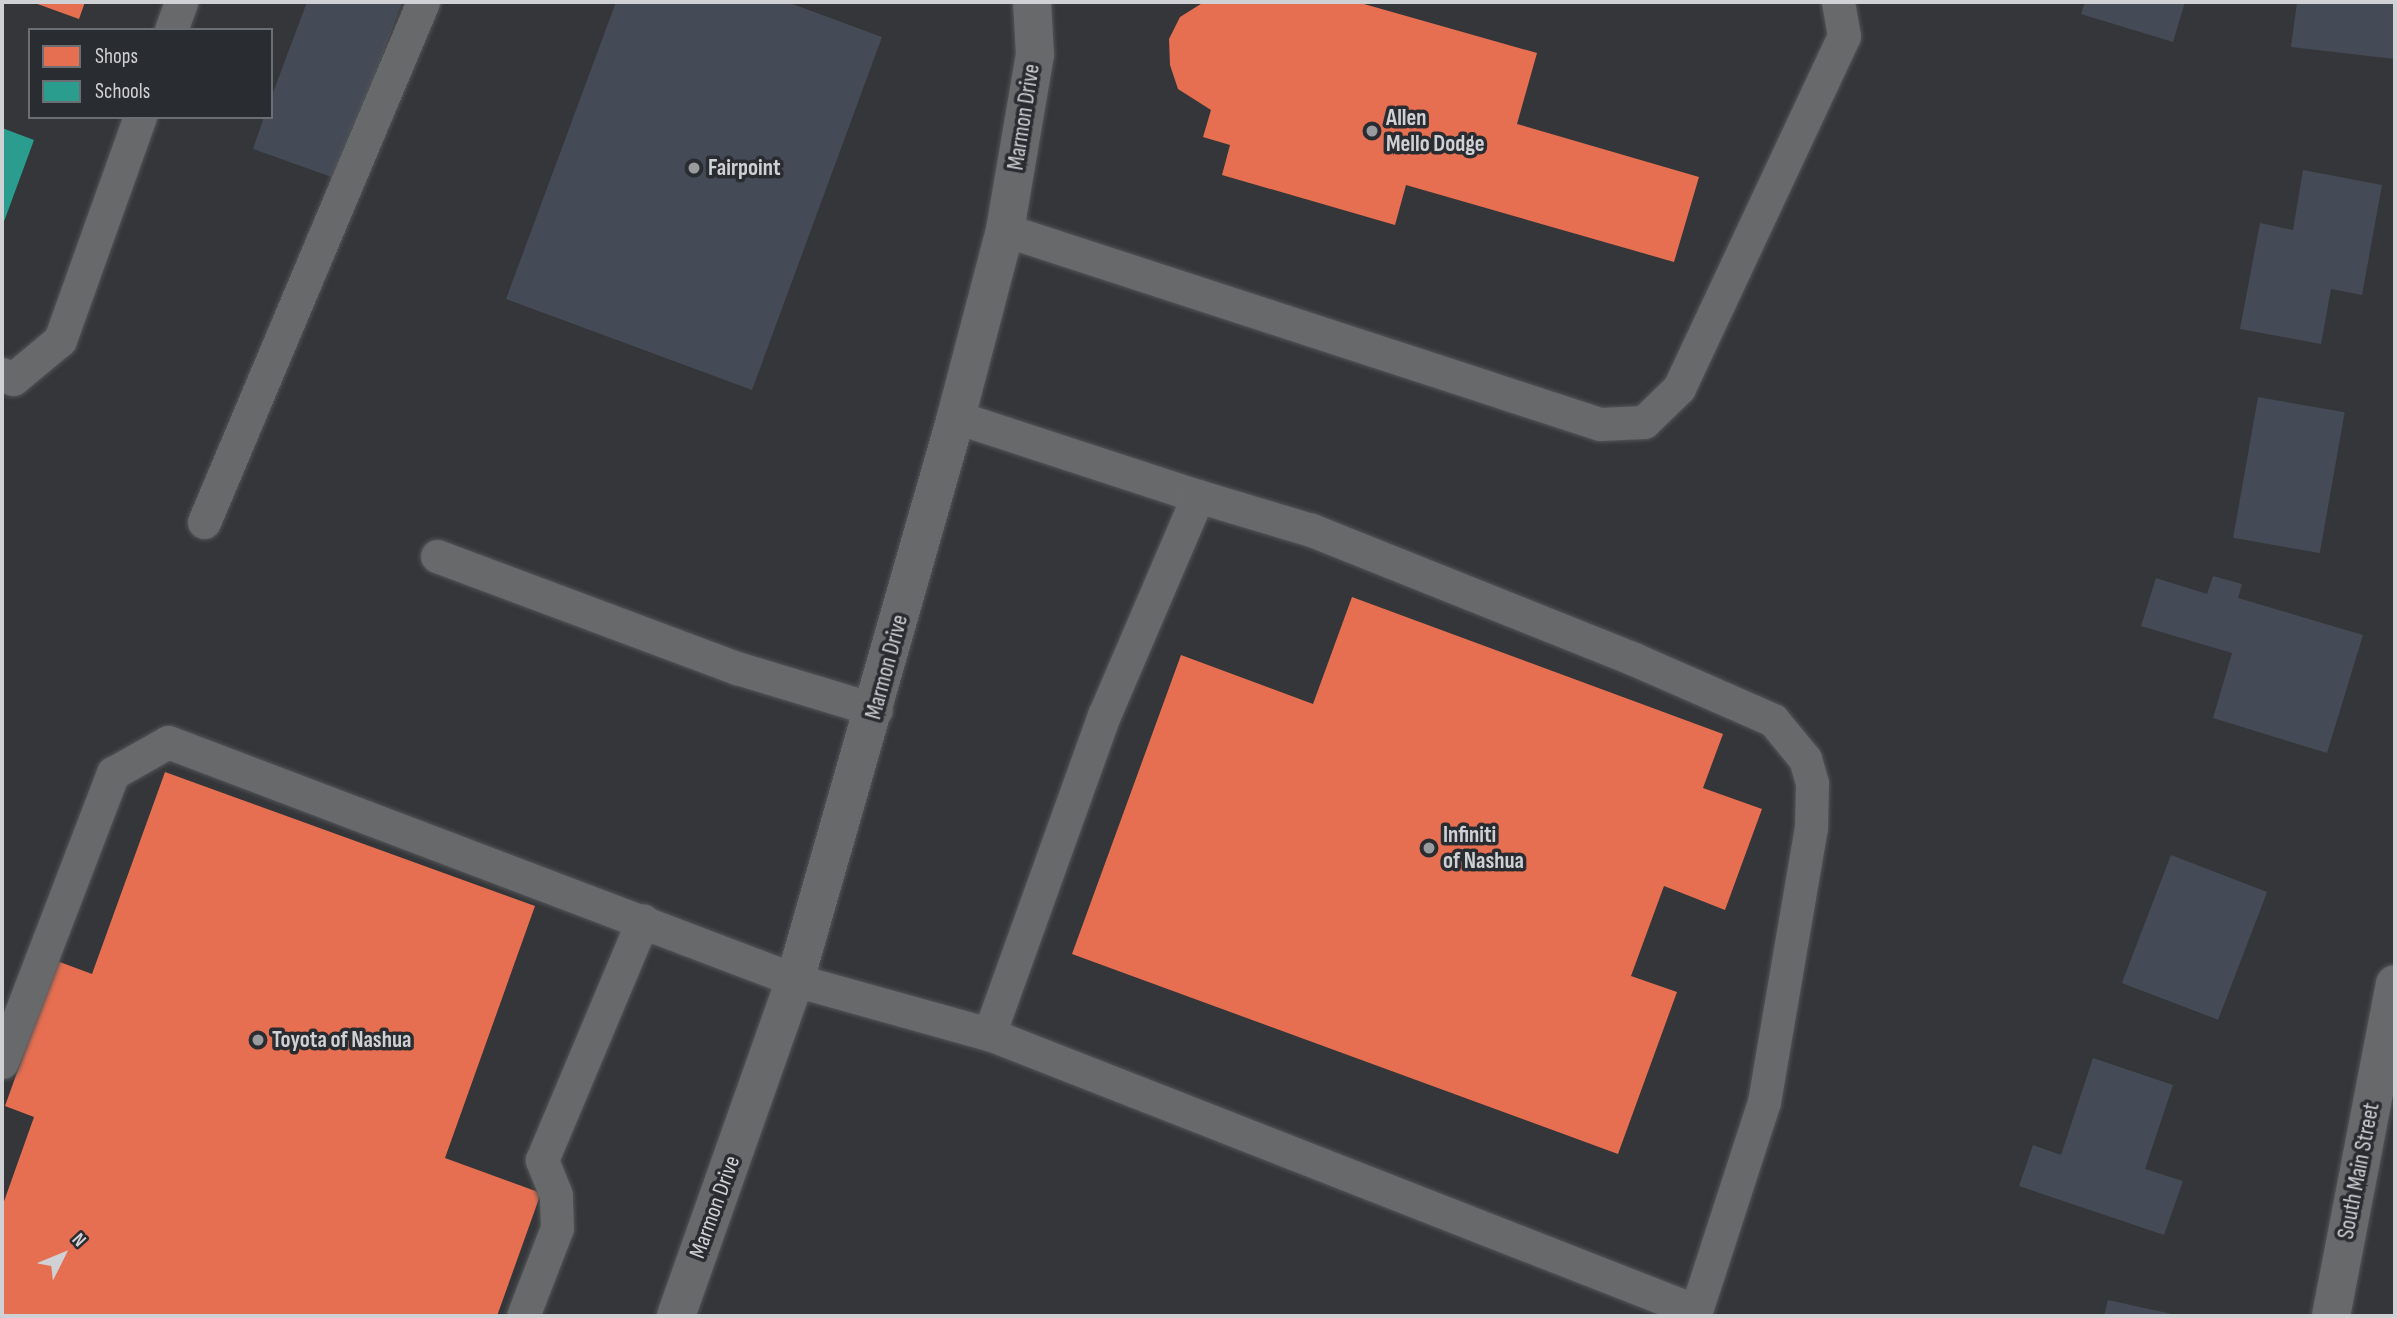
<!DOCTYPE html>
<style>
body{margin:0}
#map{position:relative;width:2397px;height:1318px;overflow:hidden;background:#343639;font-family:"Sofia Sans Condensed",sans-serif}
div>[style]{position:absolute}
.shops>*{inset:0;background:#e76f51}
.schools>*{inset:0;background:#2a9d8f}
.building>*{inset:0;background:#444b56;transform-origin:0 0}
.roads{filter:drop-shadow(0 0 2px #535457) drop-shadow(0 0 2px #535457)}
.service>*{height:33px;margin:-16.5px;padding:0 16.5px;transform-origin:16.5px;border-radius:16.5px;background:#68696b}
.minor>*{height:38px;margin:-19px;padding:0 19px;transform-origin:19px;border-radius:19px;background:#68696b}
.tertiary>*{height:38px;margin:-19px;padding:0 19px;transform-origin:19px;border-radius:19px;background:#68696b}
.dots>*{width:19px;height:19px;translate:-50% -50%;box-sizing:border-box;border:4px solid #292c30;border-radius:50%}
span{translate:-50% -50%;white-space:nowrap;text-align:center;line-height:1.15;-webkit-text-stroke:7px #292c30;paint-order:stroke}
.street-label{font-size:23px;color:#cfd1d4}
.poi-label{font-size:23px;color:#cfd1d4;font-weight:700}
.left{translate:0 -50%;text-align:left}
.frame{position:absolute;inset:0;border:4px solid #cfd1d4;pointer-events:none}
.legend{position:absolute;left:28px;top:28px;width:245px;height:91px;box-sizing:border-box;background:#292c30;border:2px solid #6b6e72;margin:0;padding:9px 12px;list-style:none;font-size:21px;color:#cfd1d4}
.legend li{display:flex;align-items:center;gap:14px;height:35px}
.legend b{width:35px;border:2px solid #6b6e72}
.north{position:absolute;left:28px;top:1220px;width:70px;height:70px;-webkit-text-stroke:5px #292c30;paint-order:stroke;rotate:47deg;font-size:19px;font-weight:700;line-height:28px;text-align:center;color:#cfd1d4}
.north::after{content:'';display:block;margin:auto;width:24px;height:32px;background:#cfd1d4;clip-path:polygon(50% 0,100% 100%,50% 72%,0 100%)}
</style>
<div id="map">
<div class="shops">
<div style="clip-path:polygon(32px 2px,85px 2px,79px 19px)"></div>
<div style="clip-path:polygon(1204px 2px,1357px 2px,1537px 53px,1517px 124px,1699px 177px,1674px 262px,1406px 185px,1395px 225px,1222px 175px,1230px 145px,1203px 137px,1211px 110px,1178px 89px,1170px 65px,1169px 39px,1180px 17px)"></div>
<div style="clip-path:polygon(1352px 597px,1723px 734px,1703px 788px,1762px 809px,1725px 910px,1664px 886px,1631px 976px,1677px 992px,1618px 1154px,1072px 954px,1181px 655px,1313px 704px)"></div>
<div style="clip-path:polygon(165px 772px,535px 906px,445px 1158px,541px 1193px,497px 1316px,2px 1316px,2px 1207px,34px 1117px,5px 1106px,57px 961px,92px 974px)"></div>
</div>
<div class="schools">
<div style="clip-path:polygon(2px 128px,34px 140px,2px 227px)"></div>
</div>
<div class="building">
<div style="clip-path:polygon(307px 2px,402px 2px,337px 179px,253px 149px,264px 117px,271px 117px,271px 98px)"></div>
<div style="clip-path:polygon(616px 2px,787px 2px,882px 37px,752px 390px,506px 299px)"></div>
<div style="clip-path:polygon(2085px 2px,2185px 2px,2173px 42px,2081px 14px)"></div>
<div style="clip-path:polygon(2297px 2px,2395px 2px,2395px 59px,2291px 47px)"></div>
<div style="clip-path:polygon(2303px 170px,2382px 185px,2362px 295px,2331px 289px,2321px 344px,2240px 329px,2260px 223px,2293px 230px)"></div>
<div style="left:2258px;top:397px;width:88px;height:143px;rotate:10deg"></div>
<div style="clip-path:polygon(2213px 576px,2242px 584px,2238px 598px,2363px 635px,2327px 753px,2213px 718px,2232px 653px,2141px 626px,2156px 578px,2207px 594px)"></div>
<div style="left:2171px;top:855px;width:103px;height:137px;rotate:21deg"></div>
<div style="clip-path:polygon(2093px 1058px,2173px 1085px,2145px 1169px,2183px 1181px,2164px 1235px,2019px 1186px,2033px 1145px,2061px 1155px)"></div>
<div style="clip-path:polygon(2108px 1300px,2172px 1314px,2172px 1316px,2104px 1316px)"></div>
</div>
<div class="roads">
<div class="service">
<div style="left:171px;top:30px;width:30px;rotate:-70deg"></div>
<div style="left:1005px;top:230px;width:626px;rotate:18.06deg"></div>
<div style="left:1600px;top:424px;width:44px;rotate:-2.6deg"></div>
<div style="left:1644px;top:422px;width:49px;rotate:-44.2deg"></div>
<div style="left:1679px;top:388px;width:389px;rotate:-64.9deg"></div>
<div style="left:1844px;top:36px;width:35px;rotate:-100deg"></div>
<div style="left:2px;top:374px;width:12px;rotate:24deg"></div>
<div style="left:13px;top:379px;width:61px;rotate:-39.7deg"></div>
<div style="left:60px;top:340px;width:237px;rotate:-70.3deg"></div>
<div style="left:956px;top:417px;width:255px;rotate:18.1deg"></div>
<div style="left:1198px;top:496px;width:238px;rotate:113.2deg"></div>
<div style="left:1104px;top:715px;width:339px;rotate:109.8deg"></div>
<div style="left:204px;top:522px;width:564px;rotate:-67.16deg"></div>
<div style="left:437px;top:556px;width:320px;rotate:20.5deg"></div>
<div style="left:737px;top:668px;width:145px;rotate:16.8deg"></div>
<div style="left:2px;top:1062px;width:310px;rotate:-69deg"></div>
<div style="left:113px;top:773px;width:63px;rotate:-29.4deg"></div>
<div style="left:168px;top:742px;width:671px;rotate:20.79deg"></div>
<div style="left:795px;top:980px;width:201px;rotate:15.6deg"></div>
<div style="left:989px;top:1034px;width:759px;rotate:21.4deg"></div>
<div style="left:1696px;top:1311px;width:220px;rotate:-72deg"></div>
<div style="left:1764px;top:1102px;width:278px;rotate:-80.3deg"></div>
<div style="left:1811px;top:828px;width:45px;rotate:-88.7deg"></div>
<div style="left:1812px;top:783px;width:25px;rotate:-106deg"></div>
<div style="left:1805px;top:759px;width:50px;rotate:-129.4deg"></div>
<div style="left:1773px;top:720px;width:152px;rotate:-156.3deg"></div>
<div style="left:1634px;top:659px;width:348px;rotate:-158.2deg"></div>
<div style="left:1311px;top:530px;width:118px;rotate:-163.3deg"></div>
<div style="left:523px;top:1316px;width:94px;rotate:-68.9deg"></div>
<div style="left:557px;top:1228px;width:33px;rotate:-92deg"></div>
<div style="left:556px;top:1195px;width:38px;rotate:-112deg"></div>
<div style="left:542px;top:1160px;width:260px;rotate:-67.2deg"></div>
</div>
<div class="minor">
<div style="left:676px;top:1316px;width:356px;rotate:-70.5deg"></div>
<div style="left:795px;top:980px;width:586px;rotate:-74.04deg"></div>
<div style="left:956px;top:417px;width:193px;rotate:-75.3deg"></div>
<div style="left:1005px;top:230px;width:178px;rotate:-80.3deg"></div>
<div style="left:1035px;top:55px;width:53px;rotate:-93.2deg"></div>
</div>
<div class="tertiary">
<div style="left:2331px;top:1316px;width:338px;rotate:-79.1deg"></div>
</div>
</div>
<div class="dots">
<div style="left:1372px;top:131px;background:#999b9e"></div>
<div style="left:694px;top:168px;background:#999b9e"></div>
<div style="left:1429px;top:848px;background:#999b9e"></div>
<div style="left:258px;top:1040px;background:#999b9e"></div>
</div>
<div class="street-label">
<span style="left:1024px;top:117px;rotate:-81deg">Marmon Drive</span>
<span style="left:887px;top:667px;rotate:-75deg">Marmon Drive</span>
<span style="left:2359px;top:1171px;rotate:-79deg">South Main Street</span>
<span style="left:715px;top:1207px;rotate:-70deg">Marmon Drive</span>
</div>
<div class="poi-label">
<span class="left" style="left:1386px;top:131px">Allen<br>Mello Dodge</span>
<span class="left" style="left:708px;top:168px">Fairpoint</span>
<span class="left" style="left:1443px;top:848px">Infiniti<br>of Nashua</span>
<span class="left" style="left:272px;top:1040px">Toyota of Nashua</span>
</div>
<div class="frame"></div>
<ul class="legend">
<li><b style="height:19px;background:#e76f51"></b>Shops</li>
<li><b style="height:19px;background:#2a9d8f"></b>Schools</li>
</ul>
<div class="north">N</div>
</div>
